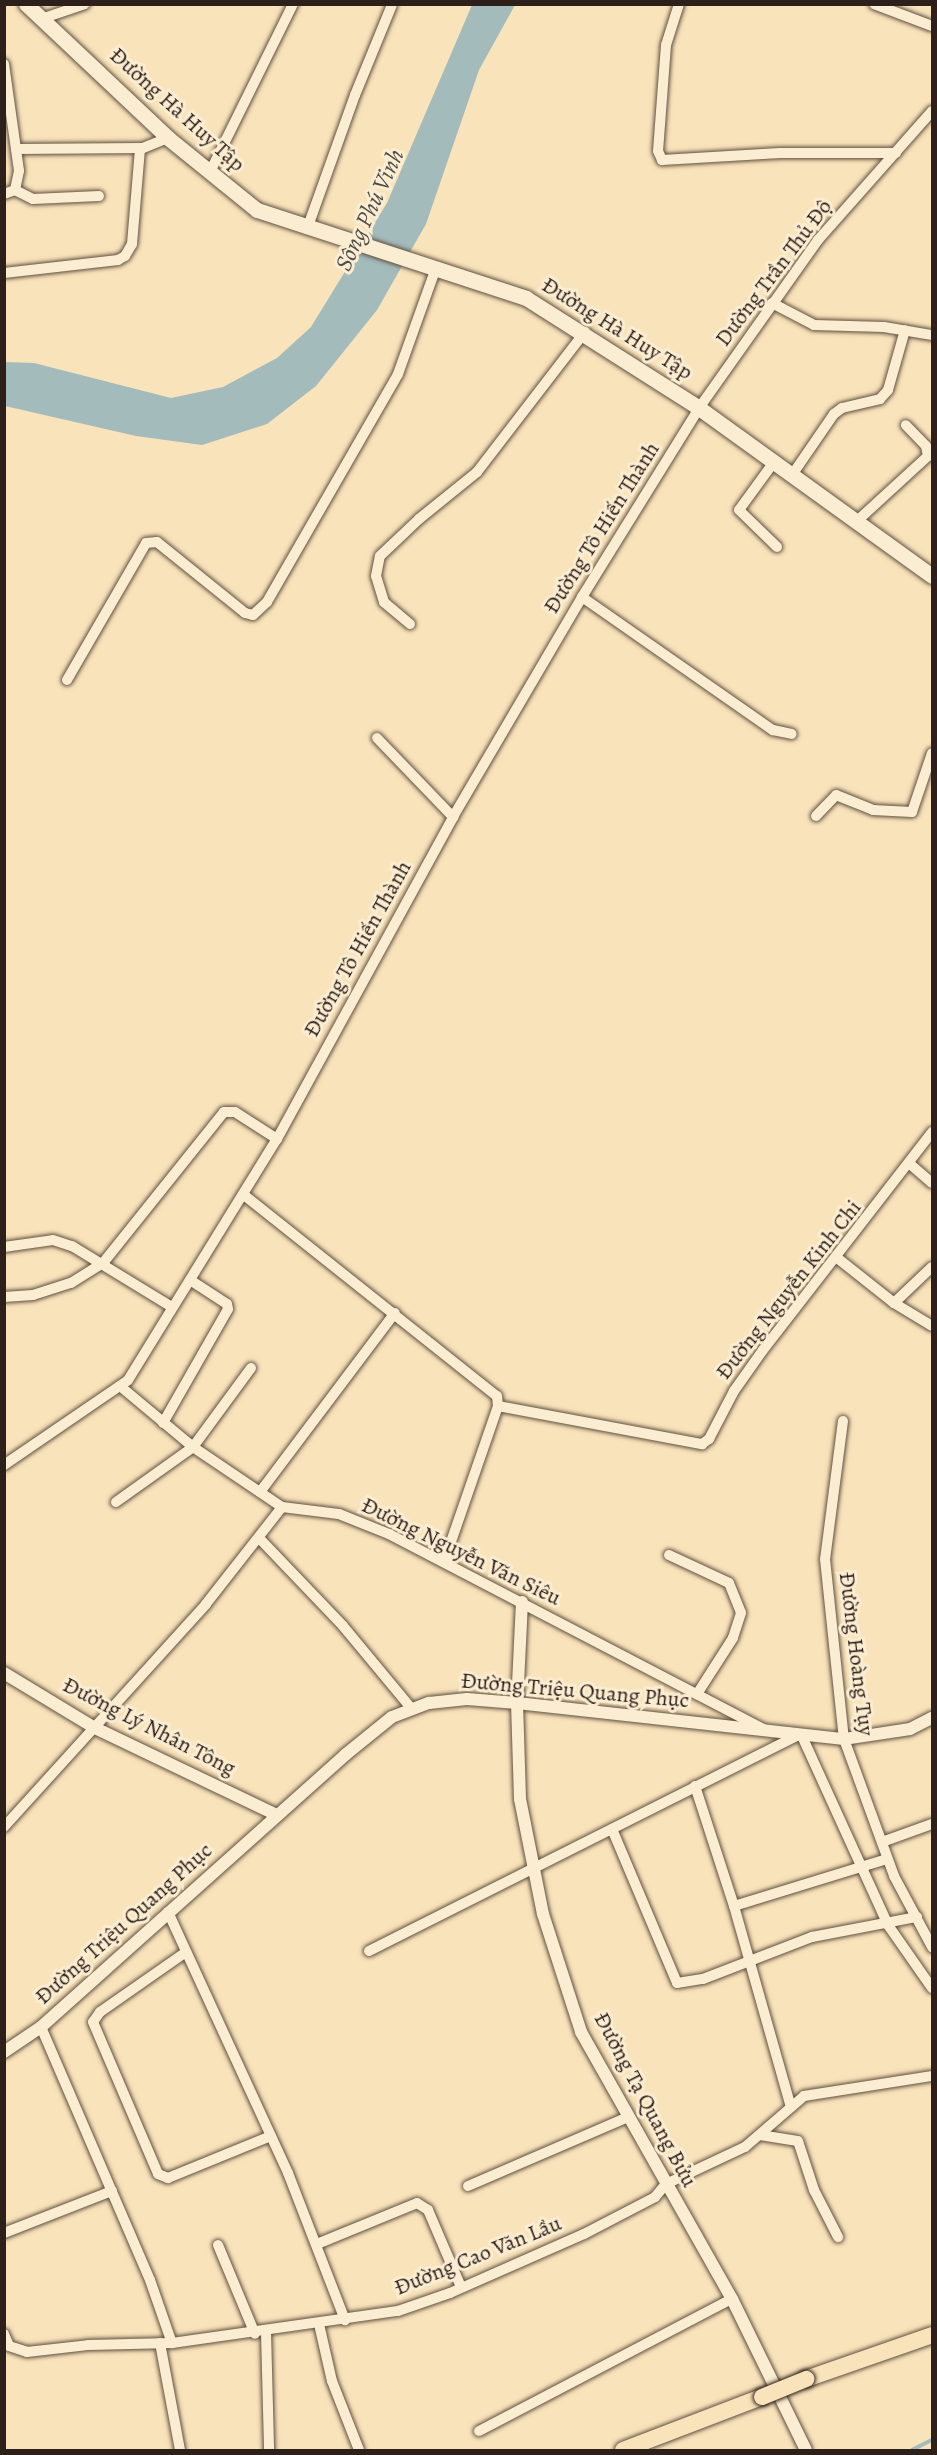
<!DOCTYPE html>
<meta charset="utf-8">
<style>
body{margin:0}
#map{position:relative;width:937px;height:2455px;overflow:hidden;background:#f9e3ba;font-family:Alegreya,serif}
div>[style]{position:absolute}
.water>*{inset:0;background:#a3bbbb}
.stream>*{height:4px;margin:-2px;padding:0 2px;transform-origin:2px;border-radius:2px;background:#a3bbbb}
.roads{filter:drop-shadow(0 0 2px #605041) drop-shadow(0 0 2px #605041)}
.minor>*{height:10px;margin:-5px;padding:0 5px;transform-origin:5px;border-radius:5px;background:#fbedd2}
.tertiary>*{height:12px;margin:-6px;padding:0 6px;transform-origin:6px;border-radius:6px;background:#fbedd2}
.secondary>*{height:15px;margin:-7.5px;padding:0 7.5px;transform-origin:7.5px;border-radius:7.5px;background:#fbedd2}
.trunk>*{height:16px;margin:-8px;padding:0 8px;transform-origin:8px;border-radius:8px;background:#f9e3ba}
.bridges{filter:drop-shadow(0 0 2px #2d1f19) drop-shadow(0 0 2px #2d1f19)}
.trunk-bridge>*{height:16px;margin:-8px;padding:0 8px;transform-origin:8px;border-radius:8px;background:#f9e3ba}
span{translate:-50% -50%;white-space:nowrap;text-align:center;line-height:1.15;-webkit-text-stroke:6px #fbedd2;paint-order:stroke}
.street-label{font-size:22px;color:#2d1f19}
.water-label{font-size:24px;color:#504e4a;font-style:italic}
.frame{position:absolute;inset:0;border:6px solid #2d1f19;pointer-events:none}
</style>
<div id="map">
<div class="water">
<div style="clip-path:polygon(472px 5px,515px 5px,479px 70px,426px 224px,377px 310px,316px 386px,267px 424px,202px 445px,136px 436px,5px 406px,5px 362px,34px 363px,171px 398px,223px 387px,277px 358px,311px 327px,387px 203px)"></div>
</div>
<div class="stream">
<div style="left:912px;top:2450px;width:22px;rotate:-27deg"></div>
</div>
<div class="roads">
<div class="minor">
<div style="left:679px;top:4px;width:43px;rotate:107.6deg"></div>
<div style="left:666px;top:45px;width:106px;rotate:94.3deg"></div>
<div style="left:658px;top:151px;width:10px;rotate:66deg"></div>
<div style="left:662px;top:160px;width:118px;rotate:-3.4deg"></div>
<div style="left:780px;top:153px;width:116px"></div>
<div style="left:874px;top:4px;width:62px;rotate:20.8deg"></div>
<div style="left:44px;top:18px;width:43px;rotate:-18.9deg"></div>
<div style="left:4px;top:64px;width:108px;rotate:82deg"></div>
<div style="left:19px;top:171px;width:19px;rotate:102deg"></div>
<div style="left:15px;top:190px;width:12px;rotate:160deg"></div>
<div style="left:16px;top:149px;width:127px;rotate:-0.5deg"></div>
<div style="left:143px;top:148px;width:27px;rotate:-22deg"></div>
<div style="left:210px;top:172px;width:187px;rotate:-63.7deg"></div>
<div style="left:15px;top:190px;width:20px;rotate:27deg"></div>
<div style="left:33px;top:199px;width:66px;rotate:-2.6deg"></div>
<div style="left:307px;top:229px;width:142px;rotate:-70.3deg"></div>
<div style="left:355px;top:95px;width:97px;rotate:-67.7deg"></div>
<div style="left:4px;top:273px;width:115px;rotate:-6.5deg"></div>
<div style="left:118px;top:260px;width:8px;rotate:-30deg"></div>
<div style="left:125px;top:256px;width:14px;rotate:-60deg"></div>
<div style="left:132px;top:244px;width:96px;rotate:-85.2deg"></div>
<div style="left:772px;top:303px;width:47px;rotate:27.6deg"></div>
<div style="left:814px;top:325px;width:70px;rotate:1.6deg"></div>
<div style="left:884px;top:327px;width:49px;rotate:9.5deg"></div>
<div style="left:774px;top:462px;width:59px;rotate:126.1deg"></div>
<div style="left:739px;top:510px;width:53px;rotate:44.2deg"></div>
<div style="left:792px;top:475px;width:74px;rotate:-55.5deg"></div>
<div style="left:834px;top:414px;width:10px;rotate:-37deg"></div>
<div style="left:842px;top:408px;width:39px;rotate:-13deg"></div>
<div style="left:880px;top:399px;width:12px;rotate:-48deg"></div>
<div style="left:888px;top:390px;width:62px;rotate:-74.2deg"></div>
<div style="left:857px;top:521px;width:96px;rotate:-42.5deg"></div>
<div style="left:928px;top:456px;width:10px;rotate:-101deg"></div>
<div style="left:926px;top:446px;width:29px;rotate:-134deg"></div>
<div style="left:582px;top:597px;width:233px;rotate:34.9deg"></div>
<div style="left:773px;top:730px;width:19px;rotate:12deg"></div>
<div style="left:410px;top:624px;width:34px;rotate:-140deg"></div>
<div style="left:384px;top:602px;width:27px;rotate:-107deg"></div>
<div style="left:376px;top:576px;width:20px;rotate:-79deg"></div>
<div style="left:380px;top:556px;width:54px;rotate:-43.5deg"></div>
<div style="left:419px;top:519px;width:75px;rotate:-39deg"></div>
<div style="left:477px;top:472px;width:177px;rotate:-52.4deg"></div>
<div style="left:67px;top:680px;width:158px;rotate:-60deg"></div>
<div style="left:146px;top:543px;width:11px;rotate:-5deg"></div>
<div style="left:157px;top:542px;width:113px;rotate:38.9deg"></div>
<div style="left:245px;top:613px;width:8px;rotate:14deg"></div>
<div style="left:253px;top:615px;width:19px;rotate:-43deg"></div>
<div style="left:267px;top:602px;width:263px;rotate:-60.1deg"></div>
<div style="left:398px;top:374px;width:113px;rotate:-70.3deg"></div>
<div style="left:377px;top:738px;width:110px;rotate:46.1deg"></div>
<div style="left:816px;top:816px;width:29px;rotate:-46deg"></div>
<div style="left:836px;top:795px;width:40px;rotate:22deg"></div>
<div style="left:873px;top:810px;width:39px;rotate:3deg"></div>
<div style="left:912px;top:812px;width:62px;rotate:-71.3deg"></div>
<div style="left:910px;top:1164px;width:29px;rotate:41deg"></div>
<div style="left:244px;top:1195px;width:323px;rotate:38.5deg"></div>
<div style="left:497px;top:1396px;width:10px;rotate:84deg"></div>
<div style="left:498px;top:1406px;width:165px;rotate:109.1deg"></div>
<div style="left:4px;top:1247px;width:49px;rotate:-8.1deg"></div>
<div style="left:53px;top:1240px;width:20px;rotate:18deg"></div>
<div style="left:72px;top:1246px;width:117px;rotate:31.4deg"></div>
<div style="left:836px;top:1257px;width:74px;rotate:38.4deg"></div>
<div style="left:894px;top:1303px;width:52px;rotate:-43.5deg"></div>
<div style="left:4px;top:1297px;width:29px;rotate:-4deg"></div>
<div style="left:33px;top:1295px;width:40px;rotate:-18deg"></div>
<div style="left:71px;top:1283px;width:38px;rotate:-32deg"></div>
<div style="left:103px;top:1263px;width:193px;rotate:-51.3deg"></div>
<div style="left:224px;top:1112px;width:11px"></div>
<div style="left:235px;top:1112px;width:50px;rotate:32.7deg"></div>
<div style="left:894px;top:1303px;width:44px;rotate:31.2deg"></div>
<div style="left:120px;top:1386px;width:95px;rotate:39.9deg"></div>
<div style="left:193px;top:1447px;width:107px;rotate:34deg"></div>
<div style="left:282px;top:1507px;width:57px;rotate:7deg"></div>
<div style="left:339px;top:1514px;width:54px;rotate:21.8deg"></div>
<div style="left:389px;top:1534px;width:423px;rotate:27.5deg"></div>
<div style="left:498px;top:1406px;width:208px;rotate:10.6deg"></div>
<div style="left:702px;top:1444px;width:9px;rotate:-36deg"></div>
<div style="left:709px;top:1439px;width:54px;rotate:-62.5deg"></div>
<div style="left:734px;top:1391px;width:50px;rotate:-54.7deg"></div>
<div style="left:763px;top:1350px;width:276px;rotate:-52.2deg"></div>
<div style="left:843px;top:1421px;width:139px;rotate:97.4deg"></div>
<div style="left:825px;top:1559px;width:181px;rotate:84deg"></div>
<div style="left:844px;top:1739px;width:146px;rotate:69.9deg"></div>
<div style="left:894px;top:1876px;width:81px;rotate:61.8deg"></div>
<div style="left:163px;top:1423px;width:131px;rotate:-60.3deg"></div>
<div style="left:228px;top:1309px;width:5px;rotate:-101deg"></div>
<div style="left:227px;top:1304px;width:44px;rotate:-147deg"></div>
<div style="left:4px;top:1465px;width:150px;rotate:-34.4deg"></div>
<div style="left:128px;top:1380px;width:283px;rotate:-58.3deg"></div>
<div style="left:277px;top:1139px;width:367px;rotate:-61.3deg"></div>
<div style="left:453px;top:817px;width:255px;rotate:-59.6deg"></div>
<div style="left:582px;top:597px;width:222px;rotate:-58.2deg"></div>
<div style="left:699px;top:408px;width:206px;rotate:-54.7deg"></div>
<div style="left:818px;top:240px;width:172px;rotate:-48.5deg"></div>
<div style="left:260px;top:1492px;width:224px;rotate:-53deg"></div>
<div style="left:116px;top:1502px;width:95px;rotate:-35.5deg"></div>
<div style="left:193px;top:1447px;width:98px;rotate:-53.7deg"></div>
<div style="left:260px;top:1539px;width:120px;rotate:46.3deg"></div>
<div style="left:343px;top:1626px;width:108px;rotate:50.3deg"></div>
<div style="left:669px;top:1555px;width:66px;rotate:25deg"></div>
<div style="left:729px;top:1583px;width:32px;rotate:68deg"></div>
<div style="left:741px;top:1613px;width:26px;rotate:108deg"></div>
<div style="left:733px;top:1638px;width:67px;rotate:122.7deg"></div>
<div style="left:695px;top:1786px;width:126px;rotate:72deg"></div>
<div style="left:734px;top:1906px;width:206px;rotate:74.2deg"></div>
<div style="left:4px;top:1827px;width:301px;rotate:-47.8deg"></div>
<div style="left:206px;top:1604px;width:123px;rotate:-51.9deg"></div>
<div style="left:612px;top:1829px;width:167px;rotate:67.1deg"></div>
<div style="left:677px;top:1983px;width:26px;rotate:-9deg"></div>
<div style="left:703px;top:1979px;width:117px;rotate:-21.1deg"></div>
<div style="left:812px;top:1937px;width:107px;rotate:-10.8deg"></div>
<div style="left:882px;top:1842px;width:53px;rotate:-19.8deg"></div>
<div style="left:734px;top:1906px;width:160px;rotate:-17.1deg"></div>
<div style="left:168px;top:1912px;width:287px;rotate:65.3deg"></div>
<div style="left:288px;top:2173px;width:158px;rotate:68.8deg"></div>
<div style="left:369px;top:1951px;width:483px;rotate:-26.7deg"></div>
<div style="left:801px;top:1734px;width:210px;rotate:65.5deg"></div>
<div style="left:888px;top:1925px;width:77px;rotate:55.1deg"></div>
<div style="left:186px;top:1952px;width:105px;rotate:145.1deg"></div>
<div style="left:100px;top:2012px;width:12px;rotate:125deg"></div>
<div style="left:93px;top:2022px;width:165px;rotate:66.8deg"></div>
<div style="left:158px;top:2174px;width:11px;rotate:22deg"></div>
<div style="left:168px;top:2178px;width:111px;rotate:-22.2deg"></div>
<div style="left:41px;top:2027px;width:275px;rotate:66.7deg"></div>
<div style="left:150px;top:2280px;width:67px;rotate:70.8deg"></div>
<div style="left:760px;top:2135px;width:38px;rotate:9deg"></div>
<div style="left:798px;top:2141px;width:52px;rotate:71.9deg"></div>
<div style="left:814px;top:2190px;width:53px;rotate:62.9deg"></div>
<div style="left:468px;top:2186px;width:174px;rotate:-23.3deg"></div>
<div style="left:4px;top:2233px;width:116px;rotate:-21.3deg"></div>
<div style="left:317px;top:2244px;width:108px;rotate:-22.3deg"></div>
<div style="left:417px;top:2203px;width:13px;rotate:32deg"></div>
<div style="left:428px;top:2210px;width:84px;rotate:66.8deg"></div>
<div style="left:218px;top:2245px;width:96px;rotate:67.4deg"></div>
<div style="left:319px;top:2324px;width:58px;rotate:77.2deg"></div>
<div style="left:332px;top:2381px;width:74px;rotate:68.6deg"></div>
<div style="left:266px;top:2332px;width:118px;rotate:88.5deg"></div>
<div style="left:4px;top:2334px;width:13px;rotate:67deg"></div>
<div style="left:9px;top:2346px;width:19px;rotate:18deg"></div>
<div style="left:27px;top:2352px;width:61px;rotate:-6.5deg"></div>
<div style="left:88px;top:2345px;width:84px;rotate:-1.4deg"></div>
<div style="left:172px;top:2343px;width:228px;rotate:-8.1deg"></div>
<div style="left:398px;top:2311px;width:55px;rotate:-19.1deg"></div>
<div style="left:450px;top:2293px;width:146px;rotate:-23.8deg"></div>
<div style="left:584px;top:2234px;width:80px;rotate:-27.5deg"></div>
<div style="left:655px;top:2197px;width:17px;rotate:-50deg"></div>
<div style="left:666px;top:2184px;width:87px;rotate:-25.1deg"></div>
<div style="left:745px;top:2147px;width:78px;rotate:-40.8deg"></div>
<div style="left:804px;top:2096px;width:130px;rotate:-8.9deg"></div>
<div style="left:160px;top:2343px;width:109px;rotate:79.4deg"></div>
<div style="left:479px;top:2431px;width:285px;rotate:-27.6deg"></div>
</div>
<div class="tertiary">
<div style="left:522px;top:1602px;width:101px;rotate:92.8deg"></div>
<div style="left:517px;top:1703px;width:96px;rotate:88.2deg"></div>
<div style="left:520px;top:1799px;width:117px;rotate:78.7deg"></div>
<div style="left:543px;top:1914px;width:124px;rotate:72.1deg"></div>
<div style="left:581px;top:2032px;width:307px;rotate:60.5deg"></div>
<div style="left:732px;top:2299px;width:168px;rotate:63.9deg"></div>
<div style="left:4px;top:1673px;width:104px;rotate:31.2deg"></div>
<div style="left:93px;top:1727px;width:204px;rotate:25.6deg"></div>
<div style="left:4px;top:2052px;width:45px;rotate:-34deg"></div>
<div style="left:41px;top:2027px;width:408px;rotate:-41.8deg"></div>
<div style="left:345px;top:1755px;width:60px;rotate:-39deg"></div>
<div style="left:392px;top:1717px;width:40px;rotate:-21deg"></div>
<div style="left:429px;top:1703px;width:38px;rotate:-6deg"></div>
<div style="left:467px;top:1699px;width:50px;rotate:4.6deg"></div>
<div style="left:517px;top:1703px;width:329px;rotate:6.3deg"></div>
<div style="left:844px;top:1739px;width:67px;rotate:-8.6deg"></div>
<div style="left:910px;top:1729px;width:25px;rotate:-27deg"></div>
</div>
<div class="secondary">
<div style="left:26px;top:4px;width:195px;rotate:43.3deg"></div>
<div style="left:168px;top:138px;width:114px;rotate:39deg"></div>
<div style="left:257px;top:210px;width:283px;rotate:18.1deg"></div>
<div style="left:526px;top:298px;width:205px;rotate:32.4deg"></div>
<div style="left:699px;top:408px;width:287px;rotate:35.8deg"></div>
</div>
<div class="trunk">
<div style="left:806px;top:2379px;width:133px;rotate:-19.2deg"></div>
<div style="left:623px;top:2450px;width:149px;rotate:-20.9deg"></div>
</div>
</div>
<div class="bridges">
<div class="trunk-bridge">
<div style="left:762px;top:2397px;width:48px;rotate:-22.2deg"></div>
</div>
</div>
<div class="street-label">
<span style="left:177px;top:110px;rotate:42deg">Đường Hà Huy Tập</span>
<span style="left:774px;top:273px;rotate:-53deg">Dường Trần Thủ Độ</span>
<span style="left:617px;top:329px;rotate:32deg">Đường Hà Huy Tập</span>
<span style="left:602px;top:528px;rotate:-58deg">Đường Tô Hiến Thành</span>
<span style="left:358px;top:949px;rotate:-61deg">Đường Tô Hiến Thành</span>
<span style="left:789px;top:1290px;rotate:-52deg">Đường Nguyễn Kinh Chi</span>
<span style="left:461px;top:1552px;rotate:26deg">Đường Nguyễn Văn Siêu</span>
<span style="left:856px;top:1654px;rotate:83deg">Đường Hoàng Tụy</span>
<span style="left:575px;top:1691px;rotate:5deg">Đường Triệu Quang Phục</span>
<span style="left:149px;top:1727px;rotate:27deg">Đường Lý Nhân Tông</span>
<span style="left:124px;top:1924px;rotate:-42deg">Đường Triệu Quang Phục</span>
<span style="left:645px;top:2100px;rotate:62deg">Đường Tạ Quang Bửu</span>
<span style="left:478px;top:2256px;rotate:-22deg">Đường Cao Văn Lầu</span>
</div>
<div class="water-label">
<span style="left:370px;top:210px;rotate:-65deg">Sông Phú Vinh</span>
</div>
<div class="frame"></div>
</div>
